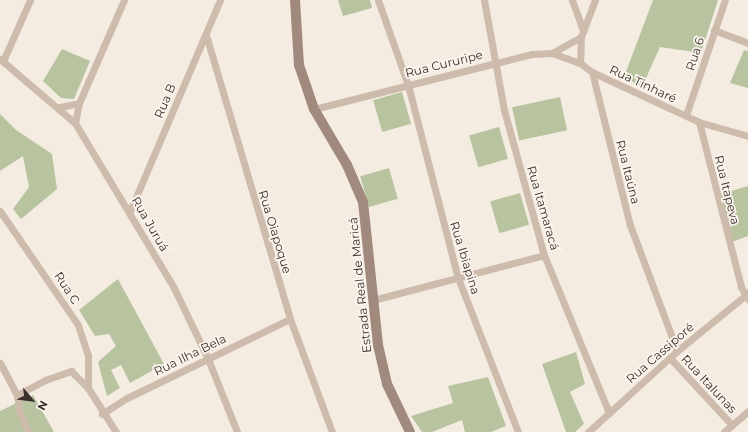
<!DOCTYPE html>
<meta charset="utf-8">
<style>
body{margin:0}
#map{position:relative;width:748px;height:432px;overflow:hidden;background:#f4ebe1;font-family:Montserrat,sans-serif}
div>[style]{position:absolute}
.green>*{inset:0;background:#b8c4a0;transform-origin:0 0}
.minor>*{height:7px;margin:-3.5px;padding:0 3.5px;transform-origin:3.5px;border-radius:3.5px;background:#cdbbac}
.secondary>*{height:10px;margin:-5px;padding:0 5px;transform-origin:5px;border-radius:5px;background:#a18a7d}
span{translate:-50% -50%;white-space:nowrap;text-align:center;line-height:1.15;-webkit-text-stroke:3.5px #fbf5ee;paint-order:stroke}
.street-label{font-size:12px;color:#3b302b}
.north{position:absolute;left:12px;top:380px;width:40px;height:40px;-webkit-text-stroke:3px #fbf5ee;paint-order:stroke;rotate:118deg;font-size:11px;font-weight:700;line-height:16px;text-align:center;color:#3b302b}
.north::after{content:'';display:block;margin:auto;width:14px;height:18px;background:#3b302b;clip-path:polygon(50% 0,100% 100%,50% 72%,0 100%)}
</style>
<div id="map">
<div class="green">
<div style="clip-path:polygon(338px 0,370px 0,372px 8px,343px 16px)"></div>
<div style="clip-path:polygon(653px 0,718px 0,701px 53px,660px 47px,642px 87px,624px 77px)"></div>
<div style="clip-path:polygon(62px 49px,90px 61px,74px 99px,61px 98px,43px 81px)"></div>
<div style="clip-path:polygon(744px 50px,748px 51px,748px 88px,730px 83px)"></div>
<div style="left:402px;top:92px;width:33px;height:30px;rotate:74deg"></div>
<div style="left:560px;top:97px;width:34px;height:49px;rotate:78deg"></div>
<div style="clip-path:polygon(0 114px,16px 130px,52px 154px,57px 189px,21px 219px,13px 209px,29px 187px,23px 156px,0 171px)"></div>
<div style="left:499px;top:127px;width:33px;height:31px;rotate:74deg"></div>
<div style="left:389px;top:168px;width:32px;height:30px;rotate:74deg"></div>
<div style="clip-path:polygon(748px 186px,748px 236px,732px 242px,721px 194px)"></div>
<div style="left:520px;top:193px;width:33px;height:31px;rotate:74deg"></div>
<div style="clip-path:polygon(118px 279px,164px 364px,130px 383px,121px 365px,111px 370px,120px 388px,107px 396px,98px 362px,116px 346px,109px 334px,95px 336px,79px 310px)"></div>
<div style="clip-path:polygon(576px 352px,585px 384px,570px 392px,584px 424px,575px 432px,566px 432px,542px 364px)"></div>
<div style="clip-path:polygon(488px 377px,506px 426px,491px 432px,465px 432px,462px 420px,432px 432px,422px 432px,411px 416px,453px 403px,448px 386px)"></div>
<div style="clip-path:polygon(33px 395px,54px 432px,0 432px,0 411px)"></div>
</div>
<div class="minor">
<div style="left:378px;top:0;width:90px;rotate:70.6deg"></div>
<div style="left:408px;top:85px;width:199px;rotate:75.5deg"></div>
<div style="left:458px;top:278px;width:165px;rotate:68.7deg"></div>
<div style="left:484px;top:0;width:112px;rotate:79.7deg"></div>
<div style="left:504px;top:110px;width:150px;rotate:74.6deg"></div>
<div style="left:544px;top:255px;width:171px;rotate:67.6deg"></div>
<div style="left:572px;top:0;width:33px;rotate:70deg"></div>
<div style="left:595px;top:0;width:40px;rotate:111deg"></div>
<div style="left:581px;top:37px;width:26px;rotate:92deg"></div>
<div style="left:580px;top:63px;width:15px;rotate:37deg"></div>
<div style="left:592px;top:72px;width:118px;rotate:25deg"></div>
<div style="left:699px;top:122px;width:170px;rotate:75.7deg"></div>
<div style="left:741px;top:287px;width:14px;rotate:60deg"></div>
<div style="left:714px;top:30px;width:36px;rotate:21deg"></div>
<div style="left:206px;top:35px;width:296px;rotate:73.5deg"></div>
<div style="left:290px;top:319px;width:121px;rotate:69.6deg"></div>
<div style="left:552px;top:53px;width:33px;rotate:-29deg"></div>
<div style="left:0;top:59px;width:99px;rotate:40.5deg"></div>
<div style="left:75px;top:123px;width:192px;rotate:59deg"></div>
<div style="left:174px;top:288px;width:79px;rotate:64.4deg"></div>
<div style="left:208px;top:359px;width:79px;rotate:68.3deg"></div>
<div style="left:3px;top:61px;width:67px;rotate:-66.1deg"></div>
<div style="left:592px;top:72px;width:158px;rotate:76.1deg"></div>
<div style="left:630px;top:225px;width:134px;rotate:69.5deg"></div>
<div style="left:60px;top:107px;width:19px;rotate:-12deg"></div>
<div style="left:314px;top:109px;width:225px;rotate:-14.2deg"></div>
<div style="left:532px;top:54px;width:20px;rotate:-3deg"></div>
<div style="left:552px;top:53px;width:30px;rotate:20deg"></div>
<div style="left:686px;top:115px;width:121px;rotate:-71.3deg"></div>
<div style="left:699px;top:122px;width:51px;rotate:15.9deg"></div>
<div style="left:75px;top:123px;width:20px;rotate:-79deg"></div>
<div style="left:79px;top:103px;width:112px;rotate:-66.4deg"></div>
<div style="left:0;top:211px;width:138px;rotate:55.6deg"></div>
<div style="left:78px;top:325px;width:32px;rotate:72deg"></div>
<div style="left:88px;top:355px;width:33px;rotate:90deg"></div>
<div style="left:130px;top:211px;width:229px;rotate:-66.9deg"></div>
<div style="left:373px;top:300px;width:177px;rotate:-14.7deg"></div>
<div style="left:670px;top:358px;width:91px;rotate:47.2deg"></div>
<div style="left:0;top:363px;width:36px;rotate:62deg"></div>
<div style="left:17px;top:395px;width:14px;rotate:82deg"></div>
<div style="left:19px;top:409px;width:25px;rotate:69deg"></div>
<div style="left:17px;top:395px;width:32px;rotate:-28deg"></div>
<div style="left:45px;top:380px;width:28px;rotate:-19deg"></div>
<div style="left:71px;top:371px;width:24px;rotate:45deg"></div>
<div style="left:88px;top:388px;width:52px;rotate:57.5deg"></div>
<div style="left:102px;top:414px;width:30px;rotate:-33deg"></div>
<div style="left:127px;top:398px;width:181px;rotate:-25.9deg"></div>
<div style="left:588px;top:432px;width:120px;rotate:-42.3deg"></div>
<div style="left:677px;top:351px;width:92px;rotate:-39.2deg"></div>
<div style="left:724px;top:432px;width:32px;rotate:-41deg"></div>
</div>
<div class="secondary">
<div style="left:295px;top:0;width:65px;rotate:86.5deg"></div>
<div style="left:299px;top:65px;width:46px;rotate:71.2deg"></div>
<div style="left:314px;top:109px;width:65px;rotate:59.5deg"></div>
<div style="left:347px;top:165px;width:40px;rotate:66.6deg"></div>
<div style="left:363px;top:202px;width:144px;rotate:84deg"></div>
<div style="left:378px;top:345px;width:40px;rotate:77deg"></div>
<div style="left:387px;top:384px;width:53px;rotate:64.4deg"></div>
</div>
<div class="street-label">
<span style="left:695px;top:54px;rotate:-72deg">Rua 6</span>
<span style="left:444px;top:64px;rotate:-14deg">Rua Cururipe</span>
<span style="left:643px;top:84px;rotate:25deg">Rua Tinharé</span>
<span style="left:165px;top:101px;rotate:-67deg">Rua B</span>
<span style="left:628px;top:172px;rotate:76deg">Rua Itaúna</span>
<span style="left:727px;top:190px;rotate:76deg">Rua Itapeva</span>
<span style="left:543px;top:208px;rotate:74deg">Rua Itamaracá</span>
<span style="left:150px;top:224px;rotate:60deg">Rua Juruá</span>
<span style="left:275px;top:232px;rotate:73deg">Rua Oiapoque</span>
<span style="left:465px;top:258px;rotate:73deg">Rua Ibiapina</span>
<span style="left:360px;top:285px;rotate:-96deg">Estrada Real de Maricá</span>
<span style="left:67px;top:288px;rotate:57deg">Rua C</span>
<span style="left:660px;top:353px;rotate:-41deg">Rua Cassiporé</span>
<span style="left:190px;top:355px;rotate:-26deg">Rua Ilha Bela</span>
<span style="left:709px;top:384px;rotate:47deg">Rua Italunas</span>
</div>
<div class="north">N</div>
</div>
